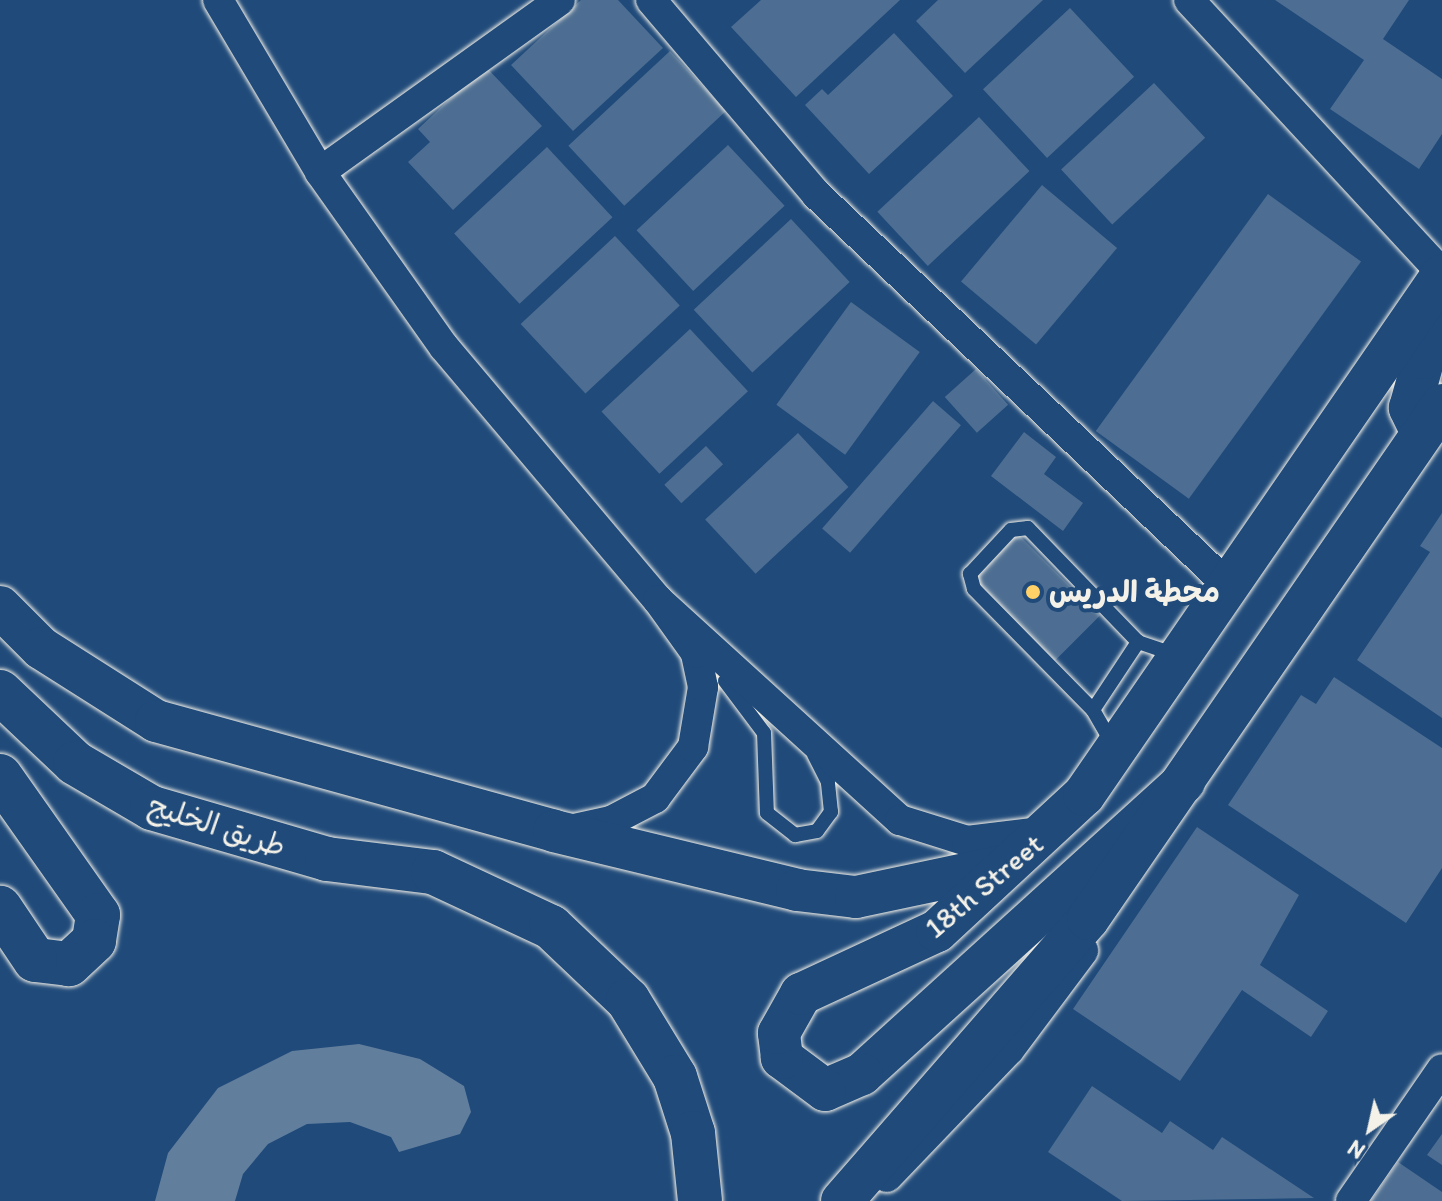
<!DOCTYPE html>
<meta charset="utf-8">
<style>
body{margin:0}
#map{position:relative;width:1442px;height:1201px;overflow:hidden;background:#1f4a7a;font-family:Itim,"Playpen Sans Arabic",sans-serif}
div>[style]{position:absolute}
.water>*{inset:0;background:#627e9d}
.building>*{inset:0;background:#4d6e92;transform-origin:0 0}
.roads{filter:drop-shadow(0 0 2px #f4f1e8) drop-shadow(0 0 2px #f4f1e8)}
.lane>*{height:14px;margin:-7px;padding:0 7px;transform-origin:7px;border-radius:7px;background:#1f4a7a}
.street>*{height:30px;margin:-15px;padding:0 15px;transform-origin:15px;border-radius:15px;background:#1f4a7a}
.secondary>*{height:42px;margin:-21px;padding:0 21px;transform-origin:21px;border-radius:21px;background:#1f4a7a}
.primary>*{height:44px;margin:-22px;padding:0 22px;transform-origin:22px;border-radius:22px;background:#1f4a7a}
.dots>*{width:22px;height:22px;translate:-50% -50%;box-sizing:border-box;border:4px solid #1f4a7a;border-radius:50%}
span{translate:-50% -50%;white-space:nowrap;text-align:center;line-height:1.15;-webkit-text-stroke:8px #1f4a7a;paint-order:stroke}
.poi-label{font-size:30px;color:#f4f1e8;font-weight:700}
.left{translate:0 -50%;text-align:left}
.street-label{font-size:30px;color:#f4f1e8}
.north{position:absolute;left:1330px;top:1089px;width:80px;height:80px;-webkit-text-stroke:6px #1f4a7a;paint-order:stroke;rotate:214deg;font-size:22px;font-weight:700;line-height:32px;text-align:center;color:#f4f1e8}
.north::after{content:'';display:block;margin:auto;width:28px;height:36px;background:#f4f1e8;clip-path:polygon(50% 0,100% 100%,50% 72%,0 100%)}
</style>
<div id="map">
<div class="water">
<div style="clip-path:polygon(359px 1044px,420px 1059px,464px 1086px,471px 1112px,460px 1134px,399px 1152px,391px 1137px,350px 1122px,307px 1124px,268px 1144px,243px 1174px,235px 1201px,155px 1201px,168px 1153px,218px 1088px,292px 1051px)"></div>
</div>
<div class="building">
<div style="clip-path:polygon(581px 0,618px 0,663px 48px,573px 131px,511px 65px)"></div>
<div style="clip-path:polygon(761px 0,900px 0,796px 97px,731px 27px)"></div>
<div style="clip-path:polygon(938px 0,1043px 0,965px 73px,916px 21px)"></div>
<div style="clip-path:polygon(1275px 0,1409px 0,1383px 39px,1442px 79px,1442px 134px,1419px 169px,1330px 109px,1364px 60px)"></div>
<div style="left:1070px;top:8px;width:94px;height:119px;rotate:47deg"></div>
<div style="clip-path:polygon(894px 33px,953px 96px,869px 174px,805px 105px,822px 89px,828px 95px)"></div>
<div style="left:670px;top:51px;width:82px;height:139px;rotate:47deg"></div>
<div style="clip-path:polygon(485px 66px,542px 126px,453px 210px,408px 162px,430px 142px,418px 129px)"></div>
<div style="left:1154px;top:83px;width:75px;height:127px;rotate:47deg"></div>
<div style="left:979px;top:117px;width:74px;height:139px;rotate:47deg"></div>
<div style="left:728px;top:145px;width:83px;height:125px;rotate:47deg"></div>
<div style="left:547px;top:147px;width:96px;height:127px;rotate:47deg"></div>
<div style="left:1042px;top:185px;width:98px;height:126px;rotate:40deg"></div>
<div style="left:1268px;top:194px;width:115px;height:293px;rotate:36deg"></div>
<div style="left:791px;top:219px;width:86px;height:133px;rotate:47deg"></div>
<div style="left:615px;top:236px;width:95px;height:129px;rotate:47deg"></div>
<div style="left:851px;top:302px;width:85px;height:127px;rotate:36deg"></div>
<div style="left:690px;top:329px;width:85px;height:121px;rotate:47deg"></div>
<div style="left:976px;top:369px;width:48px;height:42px;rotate:48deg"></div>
<div style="left:933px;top:401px;width:37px;height:169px;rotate:41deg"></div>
<div style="clip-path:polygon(1024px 432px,1056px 457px,1044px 474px,1083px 503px,1063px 531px,991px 476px)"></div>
<div style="left:798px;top:433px;width:74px;height:127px;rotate:47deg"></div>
<div style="left:706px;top:446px;width:25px;height:57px;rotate:47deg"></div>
<div style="clip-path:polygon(1442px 513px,1442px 718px,1357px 660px,1430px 552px,1420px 546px)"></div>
<div style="left:1010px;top:526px;width:127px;height:66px;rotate:45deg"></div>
<div style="clip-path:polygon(1334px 677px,1442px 748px,1442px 868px,1406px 923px,1228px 805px,1301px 695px,1316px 704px)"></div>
<div style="clip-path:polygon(1197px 827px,1299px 895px,1260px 965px,1328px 1011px,1311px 1037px,1242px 990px,1180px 1081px,1073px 1009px)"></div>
<div style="clip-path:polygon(1092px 1086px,1162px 1133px,1170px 1121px,1213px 1150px,1222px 1137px,1314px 1198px,1122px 1201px,1048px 1152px)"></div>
<div style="clip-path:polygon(1442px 1134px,1442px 1165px,1427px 1155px)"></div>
<div style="clip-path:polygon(1398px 1162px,1442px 1192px,1442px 1201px,1371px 1201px)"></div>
</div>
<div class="roads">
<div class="lane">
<div style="left:725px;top:681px;width:65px;rotate:53.1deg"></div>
<div style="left:764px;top:733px;width:80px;rotate:87.9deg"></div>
<div style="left:767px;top:813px;width:36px;rotate:38deg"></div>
<div style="left:795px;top:835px;width:22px;rotate:-10deg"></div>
<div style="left:817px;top:831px;width:24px;rotate:-54deg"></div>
<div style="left:831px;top:812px;width:30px;rotate:-96deg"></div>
<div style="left:828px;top:782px;width:31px;rotate:-117deg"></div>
<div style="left:1093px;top:710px;width:170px;rotate:-134.5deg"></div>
<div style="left:974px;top:589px;width:16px;rotate:-105deg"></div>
<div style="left:970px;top:574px;width:60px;rotate:-47deg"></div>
<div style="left:1011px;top:530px;width:17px;rotate:-7deg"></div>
<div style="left:1028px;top:528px;width:158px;rotate:46deg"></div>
<div style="left:1112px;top:743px;width:38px;rotate:-120deg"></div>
<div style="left:1093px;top:710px;width:82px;rotate:-56.5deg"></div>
<div style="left:1138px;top:642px;width:40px;rotate:18.9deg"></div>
</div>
<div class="street">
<div style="left:218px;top:0;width:200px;rotate:59.3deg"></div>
<div style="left:320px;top:172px;width:214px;rotate:54.7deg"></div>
<div style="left:444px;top:347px;width:331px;rotate:49.8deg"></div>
<div style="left:651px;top:0;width:255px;rotate:49.6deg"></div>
<div style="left:816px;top:194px;width:572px;rotate:43.51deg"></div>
<div style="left:1189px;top:0;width:372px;rotate:47.2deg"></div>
<div style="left:320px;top:172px;width:295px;rotate:-35.6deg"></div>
<div style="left:570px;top:830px;width:42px;rotate:-12.4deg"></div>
<div style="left:611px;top:821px;width:50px;rotate:-27.6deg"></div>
<div style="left:655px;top:798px;width:64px;rotate:-53.3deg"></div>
<div style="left:693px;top:747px;width:61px;rotate:-80.5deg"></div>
<div style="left:703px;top:687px;width:35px;rotate:-102deg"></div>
<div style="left:696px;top:653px;width:65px;rotate:-125.6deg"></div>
<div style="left:658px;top:600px;width:327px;rotate:42.3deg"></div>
<div style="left:900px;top:820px;width:70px;rotate:17.4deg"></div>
<div style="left:967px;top:841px;width:83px;rotate:-7deg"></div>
<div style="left:887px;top:1177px;width:176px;rotate:-46.2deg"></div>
<div style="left:1009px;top:1050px;width:124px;rotate:-53.2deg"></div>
<div style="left:1351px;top:1201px;width:160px;rotate:-55.4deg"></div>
</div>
<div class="secondary">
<div style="left:1422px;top:433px;width:28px;rotate:-116deg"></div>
<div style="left:1410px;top:408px;width:52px;rotate:-74.4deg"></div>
<div style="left:1424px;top:358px;width:32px;rotate:-56deg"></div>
<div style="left:0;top:607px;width:58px;rotate:45deg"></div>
<div style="left:41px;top:648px;width:136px;rotate:32.4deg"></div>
<div style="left:156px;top:721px;width:413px;rotate:15.4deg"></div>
<div style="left:554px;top:831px;width:250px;rotate:13.6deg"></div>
<div style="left:797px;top:890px;width:59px;rotate:6.8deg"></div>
<div style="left:856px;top:897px;width:155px;rotate:-11.9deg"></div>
<div style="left:1184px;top:782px;width:435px;rotate:137.8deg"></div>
<div style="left:862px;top:1074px;width:40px;rotate:156.6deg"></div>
<div style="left:825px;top:1090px;width:54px;rotate:-143.3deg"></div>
<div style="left:782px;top:1058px;width:25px;rotate:-97deg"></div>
<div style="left:779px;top:1033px;width:45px;rotate:-60.6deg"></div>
<div style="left:801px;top:994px;width:150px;rotate:-24.9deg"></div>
<div style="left:937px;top:931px;width:200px;rotate:-42.8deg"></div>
<div style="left:1084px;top:795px;width:631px;rotate:-55.45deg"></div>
<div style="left:842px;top:1201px;width:374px;rotate:-48.9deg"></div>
<div style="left:1088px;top:919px;width:624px;rotate:-55.44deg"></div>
</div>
<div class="primary">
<div style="left:0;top:692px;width:103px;rotate:43.4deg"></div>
<div style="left:75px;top:763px;width:89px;rotate:30.3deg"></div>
<div style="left:152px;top:808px;width:182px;rotate:16.2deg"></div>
<div style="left:327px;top:859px;width:107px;rotate:7deg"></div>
<div style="left:433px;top:872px;width:130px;rotate:25deg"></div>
<div style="left:551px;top:927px;width:106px;rotate:43.5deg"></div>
<div style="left:628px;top:1000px;width:90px;rotate:58.6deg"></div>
<div style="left:675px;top:1077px;width:59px;rotate:72.2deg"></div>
<div style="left:693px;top:1133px;width:68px;rotate:84.1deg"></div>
<div style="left:0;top:776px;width:170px;rotate:54.8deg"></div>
<div style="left:98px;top:915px;width:26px;rotate:99deg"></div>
<div style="left:94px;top:941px;width:34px;rotate:137deg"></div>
<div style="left:69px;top:964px;width:34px;rotate:-173deg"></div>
<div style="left:35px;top:960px;width:63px;rotate:-123.9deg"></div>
</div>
</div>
<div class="dots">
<div style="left:1033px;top:592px;background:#ffd166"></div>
</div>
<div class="poi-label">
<span class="left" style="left:1049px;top:592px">محطة الدريس</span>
</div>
<div class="street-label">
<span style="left:217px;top:826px;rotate:18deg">طريق الخليج</span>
<span style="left:984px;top:886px;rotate:-40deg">18th Street</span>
</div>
<div class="north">N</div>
</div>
